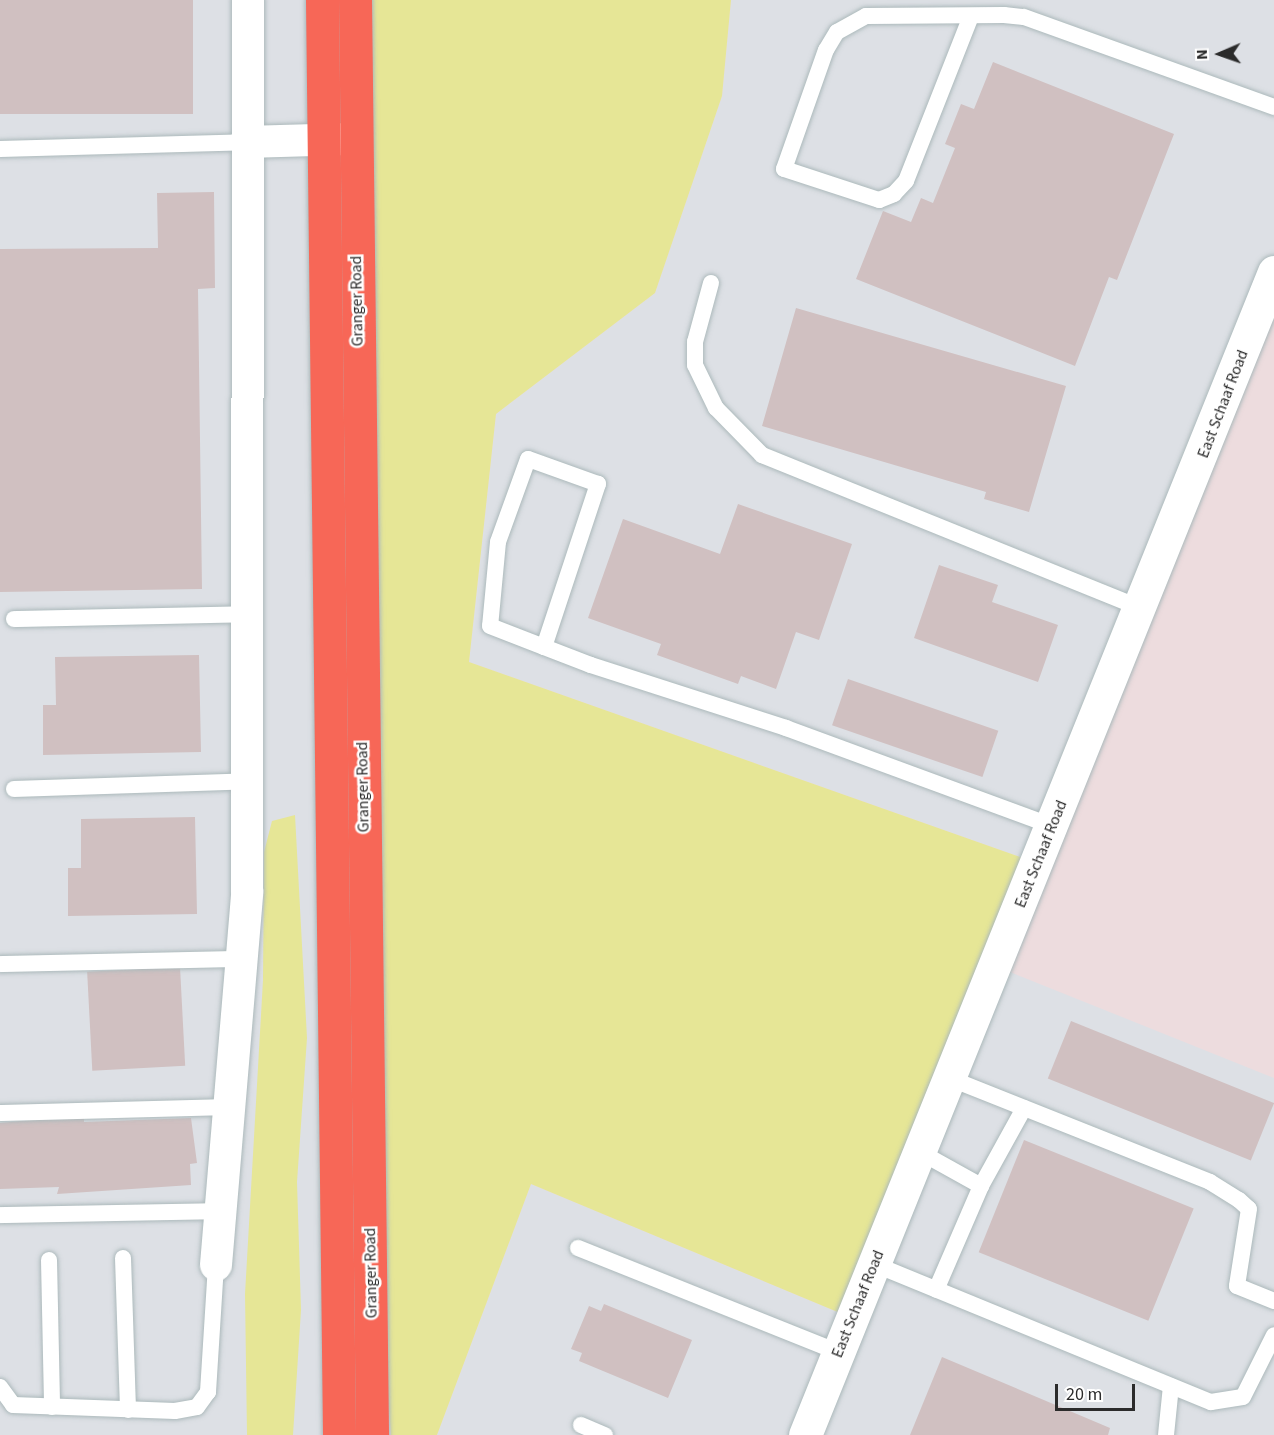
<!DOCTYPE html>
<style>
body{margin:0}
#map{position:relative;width:1274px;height:1435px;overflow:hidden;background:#eddcde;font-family:"Source Sans 3",sans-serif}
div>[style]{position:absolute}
.industrial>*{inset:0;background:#dde0e5;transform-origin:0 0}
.green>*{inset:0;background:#e6e696}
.building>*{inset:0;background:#d0c0c1;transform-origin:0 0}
.roads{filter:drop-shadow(0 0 2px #acb9bb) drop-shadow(0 0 2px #acb9bb)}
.lane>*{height:16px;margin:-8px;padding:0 8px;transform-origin:8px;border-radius:8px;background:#fff}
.street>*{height:32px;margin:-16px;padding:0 16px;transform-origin:16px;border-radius:16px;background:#fff}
.secondary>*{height:33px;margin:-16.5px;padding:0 16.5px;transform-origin:16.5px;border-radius:16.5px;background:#fff}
.primary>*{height:33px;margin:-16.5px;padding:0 16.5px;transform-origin:16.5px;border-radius:16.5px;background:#f76757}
span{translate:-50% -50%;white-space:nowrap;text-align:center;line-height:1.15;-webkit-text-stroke:5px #fff;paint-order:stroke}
.street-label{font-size:16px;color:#2b2b2b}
.north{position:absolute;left:1190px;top:24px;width:60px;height:60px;-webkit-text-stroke:4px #fff;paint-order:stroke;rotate:268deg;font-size:16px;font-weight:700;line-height:24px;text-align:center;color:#2b2b2b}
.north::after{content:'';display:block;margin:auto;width:21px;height:27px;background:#2b2b2b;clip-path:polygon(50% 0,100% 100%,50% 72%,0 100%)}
.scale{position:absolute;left:1055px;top:1384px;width:80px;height:27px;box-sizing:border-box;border:3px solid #2b2b2b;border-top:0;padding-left:8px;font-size:18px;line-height:21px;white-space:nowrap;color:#2b2b2b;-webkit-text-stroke:4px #fff;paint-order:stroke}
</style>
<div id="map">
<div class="industrial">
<div style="left:0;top:0;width:322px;height:1435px"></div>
<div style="clip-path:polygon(731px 0,1274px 0,1274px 272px,1037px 863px,469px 662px,496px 414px,655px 293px,722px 96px)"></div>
<div style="clip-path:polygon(995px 966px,1274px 1078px,1274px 1435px,437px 1435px,531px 1184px,852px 1318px)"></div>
</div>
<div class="green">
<div style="clip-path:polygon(355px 0,731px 0,722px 96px,655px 293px,496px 414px,469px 662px,1037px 863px,852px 1318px,531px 1184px,437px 1435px,391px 1435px,370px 1150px)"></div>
<div style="clip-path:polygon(295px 815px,307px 1038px,297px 1182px,301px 1310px,293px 1435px,247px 1435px,245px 1294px,263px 980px,264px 852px,272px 821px)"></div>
</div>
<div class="building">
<div style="left:0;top:0;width:193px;height:114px"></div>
<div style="clip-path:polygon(993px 62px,1174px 134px,1117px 280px,1109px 277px,1075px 366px,856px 279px,883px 211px,911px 222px,921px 198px,933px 203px,955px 148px,945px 144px,961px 104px,974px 109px)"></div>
<div style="clip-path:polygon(214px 192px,215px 288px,198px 289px,202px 589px,0 592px,0 249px,158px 248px,157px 193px)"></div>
<div style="clip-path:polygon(796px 308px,1066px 386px,1029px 512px,984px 499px,986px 492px,762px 426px)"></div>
<div style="clip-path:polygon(738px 504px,852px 544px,819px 640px,796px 632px,776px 689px,741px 676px,738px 684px,657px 655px,661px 644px,588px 618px,623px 519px,720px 554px)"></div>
<div style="clip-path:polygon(939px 565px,998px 585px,992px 602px,1058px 625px,1038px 682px,914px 638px)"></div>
<div style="clip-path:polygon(199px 655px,201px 752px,43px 755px,43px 705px,56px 705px,55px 657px)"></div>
<div style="left:848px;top:679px;width:159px;height:49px;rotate:19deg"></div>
<div style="clip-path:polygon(195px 817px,197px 914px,68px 916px,68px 868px,81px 868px,81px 819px)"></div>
<div style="left:180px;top:967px;width:99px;height:93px;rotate:87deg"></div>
<div style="left:1071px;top:1021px;width:219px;height:62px;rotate:22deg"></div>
<div style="clip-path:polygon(84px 1115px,84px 1122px,191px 1118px,197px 1163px,190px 1164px,191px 1185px,57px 1194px,59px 1187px,0 1189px,0 1123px)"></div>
<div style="left:1024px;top:1140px;width:183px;height:121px;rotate:22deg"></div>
<div style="clip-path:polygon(604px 1304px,692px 1340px,668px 1398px,579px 1361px,582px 1353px,571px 1349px,589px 1306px,601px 1311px)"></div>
<div style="clip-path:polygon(942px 1357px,1110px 1428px,1108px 1435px,910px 1435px)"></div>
</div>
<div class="roads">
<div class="lane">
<div style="left:971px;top:16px;width:177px;rotate:111.5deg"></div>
<div style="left:906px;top:181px;width:18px;rotate:133deg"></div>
<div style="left:894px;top:194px;width:16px;rotate:158deg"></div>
<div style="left:879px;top:200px;width:100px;rotate:-161.9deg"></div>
<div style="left:784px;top:169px;width:126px;rotate:-70.6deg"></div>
<div style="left:826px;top:50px;width:21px;rotate:-59deg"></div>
<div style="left:837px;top:32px;width:33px;rotate:-29deg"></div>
<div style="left:866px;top:16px;width:138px;rotate:-0.4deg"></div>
<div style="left:1004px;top:15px;width:20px;rotate:6deg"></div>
<div style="left:1024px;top:17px;width:266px;rotate:19.8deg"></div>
<div style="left:0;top:149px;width:246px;rotate:-1.6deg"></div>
<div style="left:711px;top:283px;width:61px;rotate:105.2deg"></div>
<div style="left:695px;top:342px;width:23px;rotate:90deg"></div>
<div style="left:695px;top:365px;width:48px;rotate:64deg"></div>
<div style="left:716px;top:408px;width:66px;rotate:45.6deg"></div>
<div style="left:762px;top:455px;width:409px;rotate:22deg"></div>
<div style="left:14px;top:619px;width:236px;rotate:-1.2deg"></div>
<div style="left:544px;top:647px;width:172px;rotate:-71.7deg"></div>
<div style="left:598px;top:484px;width:74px;rotate:-160.3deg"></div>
<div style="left:528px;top:459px;width:88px;rotate:109.9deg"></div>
<div style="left:498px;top:542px;width:84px;rotate:95.4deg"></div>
<div style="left:490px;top:626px;width:58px;rotate:21.3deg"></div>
<div style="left:544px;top:647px;width:50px;rotate:21deg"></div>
<div style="left:591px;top:665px;width:205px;rotate:17.9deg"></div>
<div style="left:786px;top:728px;width:283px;rotate:20.2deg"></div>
<div style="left:14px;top:789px;width:235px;rotate:-1.9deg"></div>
<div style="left:0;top:964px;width:239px;rotate:-1.2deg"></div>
<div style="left:949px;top:1078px;width:281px;rotate:21.7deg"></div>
<div style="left:1210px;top:1182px;width:34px;rotate:32deg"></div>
<div style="left:1239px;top:1200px;width:13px;rotate:42deg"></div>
<div style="left:1249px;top:1209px;width:78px;rotate:98.9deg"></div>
<div style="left:1237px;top:1286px;width:40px;rotate:22deg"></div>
<div style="left:0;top:1113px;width:231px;rotate:-1.5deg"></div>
<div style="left:920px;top:1152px;width:70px;rotate:29.1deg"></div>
<div style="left:981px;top:1186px;width:113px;rotate:113.4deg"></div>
<div style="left:981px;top:1186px;width:89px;rotate:-61.1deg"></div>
<div style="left:0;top:1215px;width:219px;rotate:-1deg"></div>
<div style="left:578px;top:1248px;width:280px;rotate:21.8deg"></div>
<div style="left:123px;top:1258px;width:152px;rotate:88.1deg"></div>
<div style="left:49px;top:1260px;width:147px;rotate:88.8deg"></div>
<div style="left:874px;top:1264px;width:364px;rotate:22.3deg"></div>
<div style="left:1211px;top:1402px;width:32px;rotate:-9deg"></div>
<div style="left:1243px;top:1397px;width:69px;rotate:-63.4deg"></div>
<div style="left:0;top:1387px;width:22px;rotate:54deg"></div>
<div style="left:13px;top:1405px;width:162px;rotate:2.1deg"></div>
<div style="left:175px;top:1411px;width:22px;rotate:-10deg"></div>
<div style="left:197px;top:1407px;width:19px;rotate:-54deg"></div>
<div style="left:208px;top:1392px;width:127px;rotate:-86.4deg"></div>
<div style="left:581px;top:1425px;width:26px;rotate:23deg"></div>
<div style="left:1166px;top:1435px;width:49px;rotate:-84.2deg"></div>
</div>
<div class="street">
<div style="left:246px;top:142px;width:104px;rotate:-1.7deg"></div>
<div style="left:216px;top:1265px;width:374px;rotate:-85.2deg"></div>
<div style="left:247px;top:892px;width:892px;rotate:-89.94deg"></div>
</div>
<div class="secondary">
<div style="left:805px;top:1435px;width:1254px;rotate:-68.04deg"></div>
</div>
<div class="primary">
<div style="left:322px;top:0;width:1435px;rotate:89.32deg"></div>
<div style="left:355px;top:0;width:1435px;rotate:89.32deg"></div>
</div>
</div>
<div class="street-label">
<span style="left:357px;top:301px;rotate:-91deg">Granger Road</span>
<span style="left:1223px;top:404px;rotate:-69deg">East Schaaf Road</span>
<span style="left:363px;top:787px;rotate:-91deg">Granger Road</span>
<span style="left:1041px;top:854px;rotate:-68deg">East Schaaf Road</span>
<span style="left:371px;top:1273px;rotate:-91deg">Granger Road</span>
<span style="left:858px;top:1304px;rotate:-68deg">East Schaaf Road</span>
</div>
<div class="north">N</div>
<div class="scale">20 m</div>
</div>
